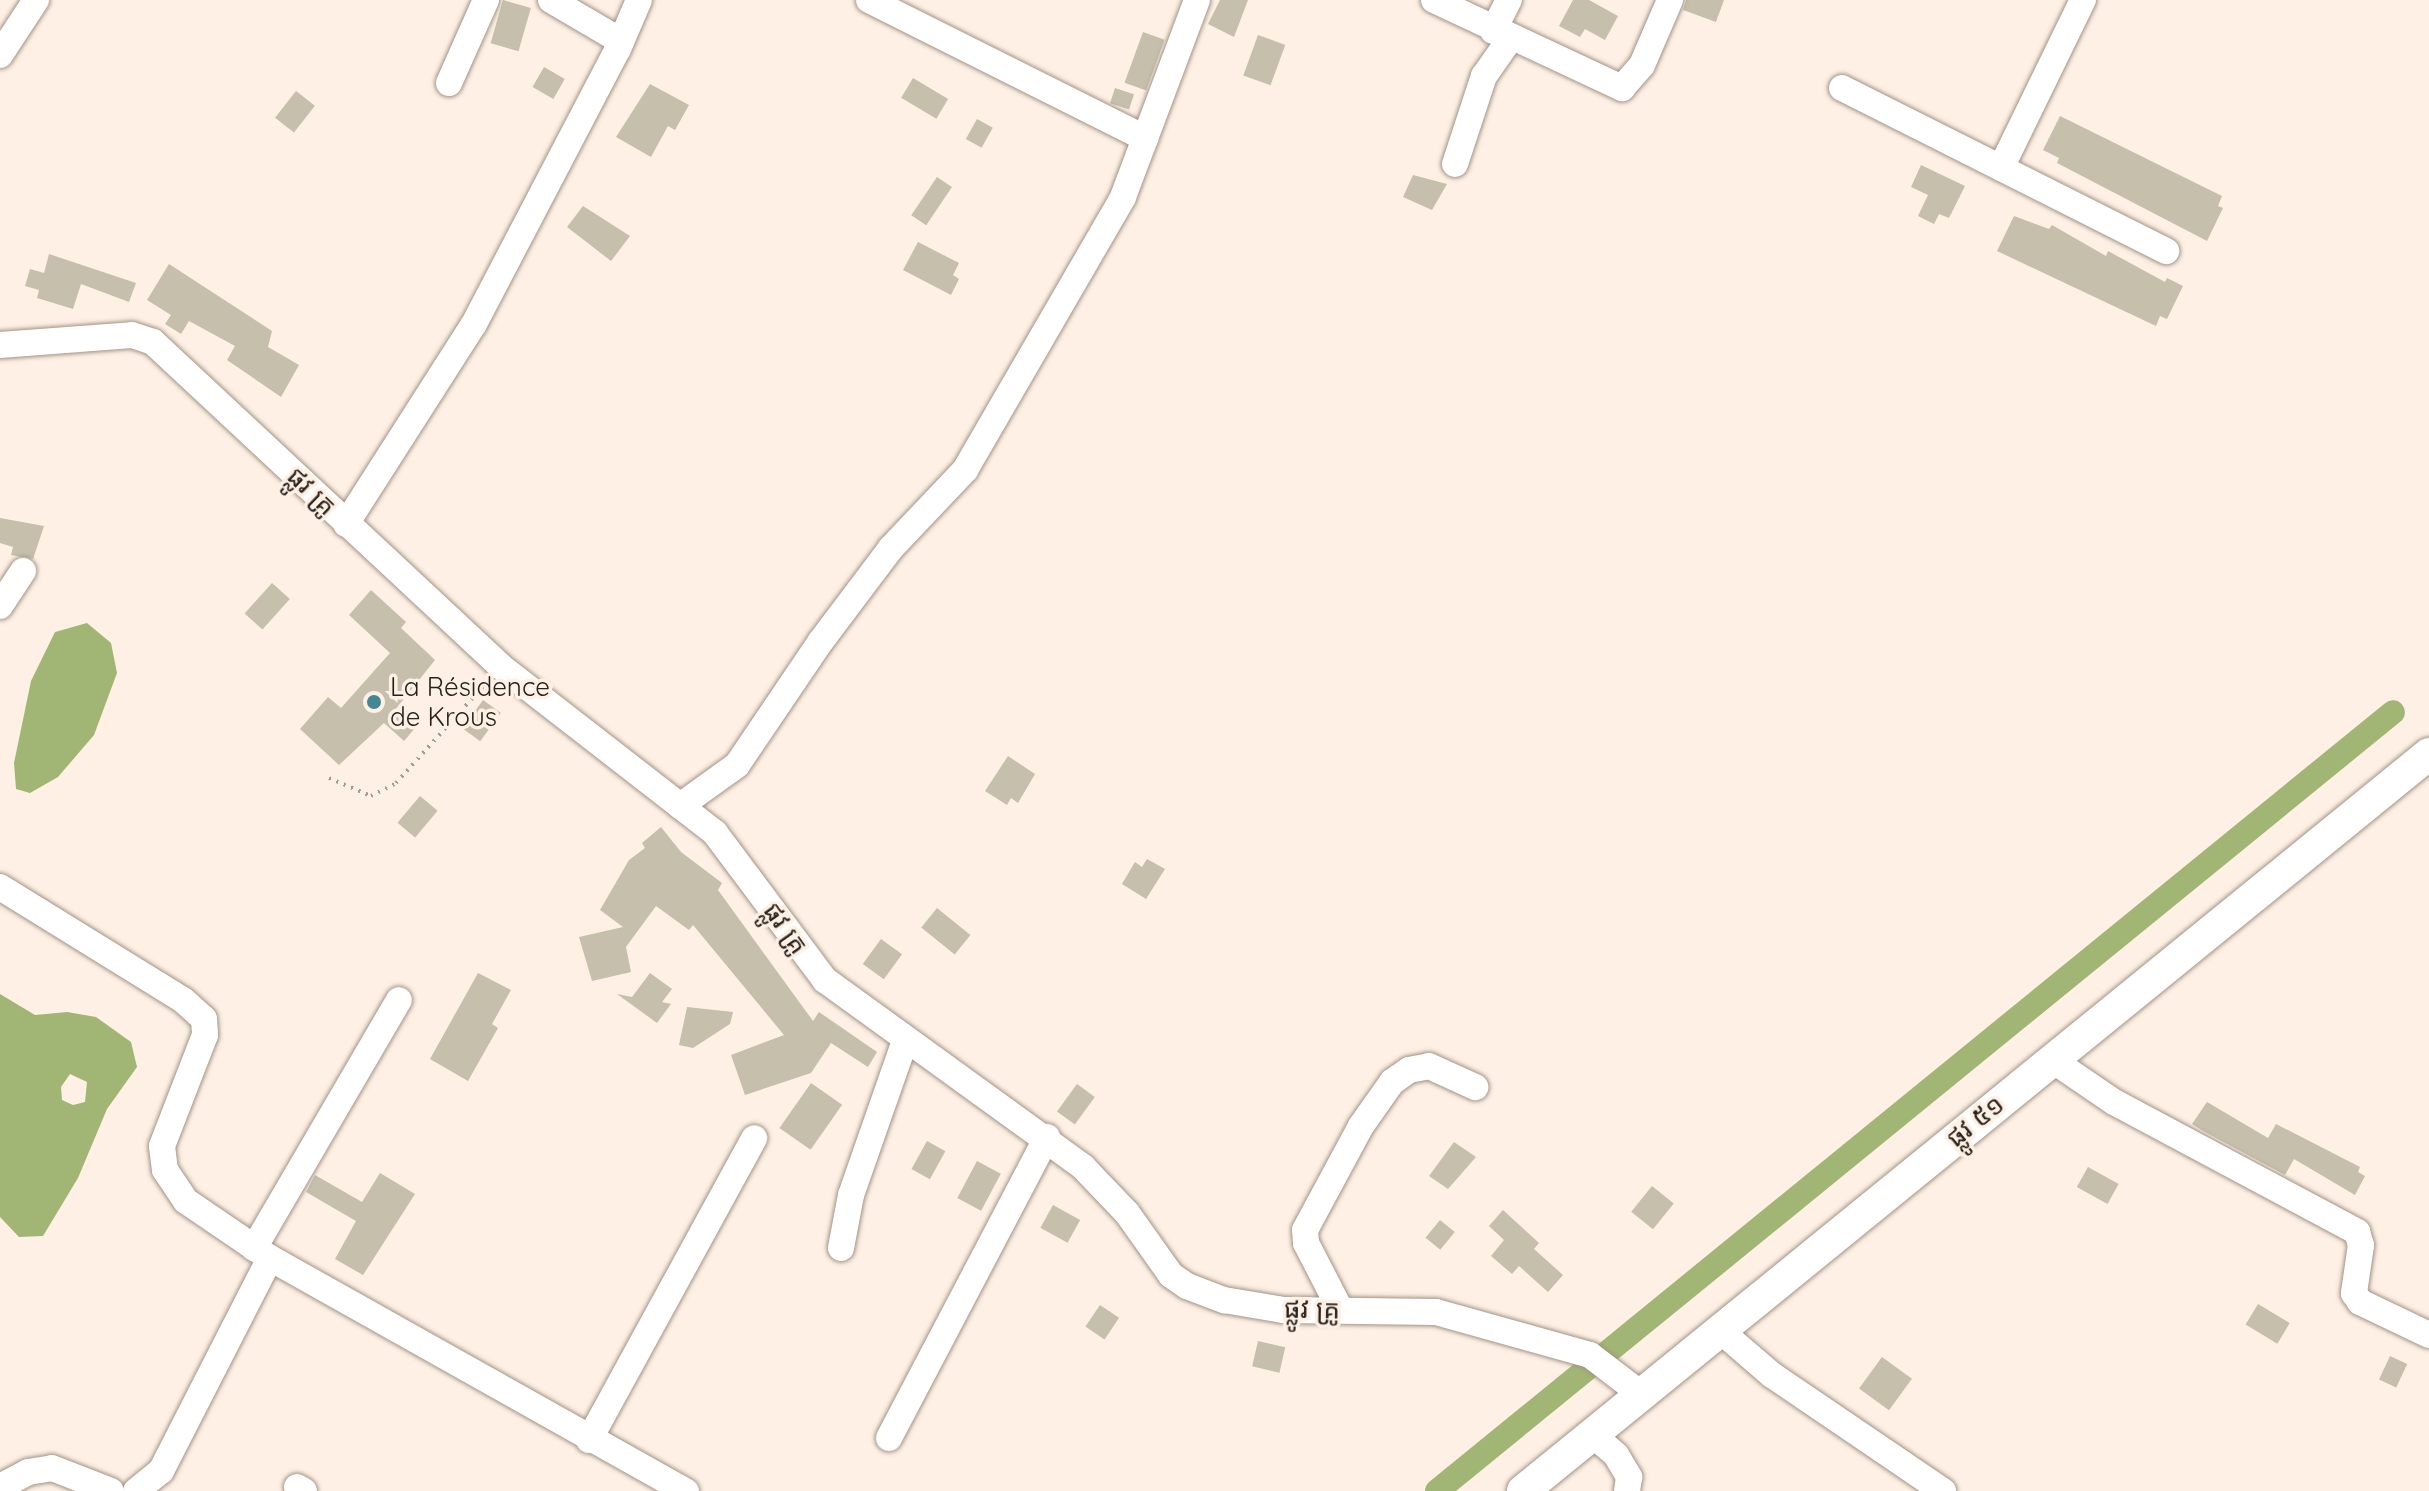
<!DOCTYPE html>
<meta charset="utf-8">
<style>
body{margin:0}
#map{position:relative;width:2429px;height:1491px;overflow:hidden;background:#fef0e4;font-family:Quicksand,"Noto Sans Khmer",sans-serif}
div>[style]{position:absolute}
.water>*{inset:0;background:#a1b674}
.canal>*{height:24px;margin:-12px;padding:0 12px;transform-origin:12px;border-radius:12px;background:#a1b674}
.building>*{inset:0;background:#c5bfac;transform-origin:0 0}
.path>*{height:4px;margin-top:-2px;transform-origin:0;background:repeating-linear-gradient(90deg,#a59a91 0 2px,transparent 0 8px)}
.roads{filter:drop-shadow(0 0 2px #a29385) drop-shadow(0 0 2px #a29385)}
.minor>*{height:26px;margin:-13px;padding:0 13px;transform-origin:13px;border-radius:13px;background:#fff}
.major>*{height:32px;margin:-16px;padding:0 16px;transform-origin:16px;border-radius:16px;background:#fff}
.dots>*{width:22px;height:22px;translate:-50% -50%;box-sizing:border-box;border:4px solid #fef0e4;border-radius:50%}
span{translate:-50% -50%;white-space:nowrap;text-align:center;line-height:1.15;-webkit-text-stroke:7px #fef0e4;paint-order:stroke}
.street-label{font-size:26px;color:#28221c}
.poi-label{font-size:26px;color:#28221c}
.left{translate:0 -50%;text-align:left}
</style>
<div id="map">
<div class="water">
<div style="clip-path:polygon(87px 623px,111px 643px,117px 673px,94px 735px,58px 777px,30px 793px,16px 789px,14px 763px,31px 681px,55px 632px)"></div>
<div style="clip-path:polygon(evenodd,0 994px,35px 1015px,67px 1012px,96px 1017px,131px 1042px,137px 1067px,107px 1109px,78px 1178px,43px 1236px,19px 1237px,0 1217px,0 994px,70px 1074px,87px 1082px,85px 1102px,73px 1105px,62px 1100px,61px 1087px,70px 1074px)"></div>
</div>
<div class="canal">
<div style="left:1437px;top:1491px;width:1233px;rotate:-39.17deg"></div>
</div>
<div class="building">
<div style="left:503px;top:0;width:29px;height:45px;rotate:16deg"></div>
<div style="clip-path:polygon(1220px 0,1248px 0,1234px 37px,1208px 24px)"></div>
<div style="clip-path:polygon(1573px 0,1589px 0,1618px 16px,1605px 40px,1585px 29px,1580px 37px,1559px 26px)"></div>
<div style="clip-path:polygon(1686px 0,1724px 0,1716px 22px,1683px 10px)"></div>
<div style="left:1143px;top:32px;width:23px;height:54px;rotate:20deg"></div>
<div style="left:1258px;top:35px;width:29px;height:43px;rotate:20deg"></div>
<div style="left:544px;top:67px;width:24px;height:23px;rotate:30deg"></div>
<div style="left:913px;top:78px;width:41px;height:23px;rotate:31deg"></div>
<div style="clip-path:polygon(650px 84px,689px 105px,675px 130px,668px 126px,651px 157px,616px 137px)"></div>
<div style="left:1115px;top:88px;width:20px;height:16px;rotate:18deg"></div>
<div style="left:296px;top:91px;width:24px;height:34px;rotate:38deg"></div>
<div style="clip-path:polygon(2060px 116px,2222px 196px,2218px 206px,2223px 208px,2207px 241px,2057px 163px,2059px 158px,2043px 150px)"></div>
<div style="left:977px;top:119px;width:18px;height:23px;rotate:29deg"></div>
<div style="clip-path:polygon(1921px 165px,1965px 186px,1949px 218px,1939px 214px,1934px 224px,1918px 216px,1928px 195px,1911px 187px)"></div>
<div style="clip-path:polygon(1413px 175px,1447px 184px,1432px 210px,1403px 197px)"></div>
<div style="left:937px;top:177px;width:18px;height:46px;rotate:34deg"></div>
<div style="clip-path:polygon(583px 206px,630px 236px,611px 261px,567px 227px)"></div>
<div style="clip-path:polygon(2014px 216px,2049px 229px,2052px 225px,2106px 256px,2108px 251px,2165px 282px,2167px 278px,2183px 286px,2167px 319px,2160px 316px,2156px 326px,1997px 251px)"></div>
<div style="clip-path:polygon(918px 242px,959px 263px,953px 275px,959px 279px,951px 295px,903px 270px)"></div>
<div style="clip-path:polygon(49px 254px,136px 283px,129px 302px,81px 284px,73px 309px,37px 298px,39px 290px,25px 286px,30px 269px,44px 273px)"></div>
<div style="clip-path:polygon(169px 264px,272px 331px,268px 347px,299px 365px,281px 397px,227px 360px,235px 346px,189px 321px,181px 334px,165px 324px,171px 315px,147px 300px)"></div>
<div style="clip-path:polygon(0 518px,44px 526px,33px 559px,11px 555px,13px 547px,0 543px)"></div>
<div style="left:272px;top:583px;width:24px;height:41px;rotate:42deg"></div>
<div style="clip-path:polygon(371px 590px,406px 622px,401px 628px,435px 660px,395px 710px,415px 728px,404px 741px,384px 723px,339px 765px,300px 729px,328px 697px,341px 708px,390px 653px,349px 615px)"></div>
<div style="left:483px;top:700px;width:22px;height:35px;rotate:36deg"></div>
<div style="clip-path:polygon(1008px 756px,1035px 774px,1018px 803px,1011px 798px,1007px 805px,985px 791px)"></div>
<div style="left:420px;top:796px;width:23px;height:35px;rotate:40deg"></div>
<div style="clip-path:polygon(661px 827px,681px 852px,722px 883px,718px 890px,813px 1021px,819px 1012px,877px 1052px,868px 1067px,831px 1043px,811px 1073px,745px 1095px,731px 1055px,784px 1035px,693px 925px,689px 930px,656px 906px,626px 947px,631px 972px,592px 981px,579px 937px,623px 927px,600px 910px,629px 860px,645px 848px,642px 843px)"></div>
<div style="clip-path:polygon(1147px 859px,1165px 869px,1146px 899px,1122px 884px,1135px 862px,1142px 867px)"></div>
<div style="left:937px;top:908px;width:43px;height:25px;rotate:39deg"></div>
<div style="left:881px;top:939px;width:26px;height:31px;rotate:36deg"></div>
<div style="clip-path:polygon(478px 973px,511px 990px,492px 1024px,498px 1028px,468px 1081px,430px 1059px)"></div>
<div style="clip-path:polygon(650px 973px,672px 989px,662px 1002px,671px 1004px,657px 1023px,617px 994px,632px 997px)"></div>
<div style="clip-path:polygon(687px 1007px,733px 1012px,730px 1024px,693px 1048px,679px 1045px)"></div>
<div style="left:811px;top:1083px;width:38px;height:55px;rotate:35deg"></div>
<div style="left:1077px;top:1084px;width:22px;height:34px;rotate:36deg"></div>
<div style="clip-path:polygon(2207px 1102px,2268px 1138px,2276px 1124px,2360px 1167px,2358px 1172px,2365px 1176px,2355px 1195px,2294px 1159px,2285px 1175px,2203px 1131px,2192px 1124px)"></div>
<div style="left:927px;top:1141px;width:21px;height:32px;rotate:29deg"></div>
<div style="clip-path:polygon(1454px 1142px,1476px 1157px,1448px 1189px,1429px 1176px)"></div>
<div style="left:977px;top:1161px;width:27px;height:42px;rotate:28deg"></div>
<div style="left:2088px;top:1167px;width:35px;height:23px;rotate:29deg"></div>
<div style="clip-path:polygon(380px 1173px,415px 1194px,363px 1275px,335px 1259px,356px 1221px,306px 1192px,315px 1175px,362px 1202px)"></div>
<div style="left:1652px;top:1186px;width:28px;height:33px;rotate:39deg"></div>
<div style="left:1053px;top:1205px;width:31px;height:26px;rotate:29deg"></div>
<div style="clip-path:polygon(1503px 1210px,1539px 1243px,1534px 1249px,1563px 1275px,1548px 1292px,1519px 1266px,1512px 1274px,1491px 1256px,1504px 1240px,1489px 1226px)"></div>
<div style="left:1440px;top:1220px;width:19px;height:23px;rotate:39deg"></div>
<div style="left:2258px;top:1304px;width:37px;height:24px;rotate:31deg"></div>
<div style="left:1100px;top:1305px;width:23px;height:26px;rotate:34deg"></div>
<div style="left:1258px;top:1341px;width:28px;height:26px;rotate:13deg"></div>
<div style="left:2390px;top:1356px;width:19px;height:26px;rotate:25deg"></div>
<div style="left:1882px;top:1357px;width:37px;height:39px;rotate:36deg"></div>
</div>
<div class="path">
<div style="left:329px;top:778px;width:46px;rotate:23.2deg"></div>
<div style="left:371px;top:796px;width:28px;rotate:-27deg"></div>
<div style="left:396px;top:783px;width:135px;rotate:-48deg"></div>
</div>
<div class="roads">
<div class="minor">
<div style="left:551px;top:0;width:81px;rotate:30.4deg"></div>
<div style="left:869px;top:0;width:309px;rotate:26.6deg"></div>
<div style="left:1434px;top:0;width:208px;rotate:25.1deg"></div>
<div style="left:1622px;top:88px;width:30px;rotate:-49deg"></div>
<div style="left:1642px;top:65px;width:71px;rotate:-66.7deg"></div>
<div style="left:1493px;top:31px;width:35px;rotate:-63deg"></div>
<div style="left:0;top:55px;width:66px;rotate:-56.8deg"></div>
<div style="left:449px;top:83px;width:91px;rotate:-66deg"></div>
<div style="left:1842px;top:88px;width:363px;rotate:26.7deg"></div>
<div style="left:1455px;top:164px;width:93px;rotate:-71.8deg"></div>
<div style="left:1484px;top:76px;width:45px;rotate:-54.9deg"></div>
<div style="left:2001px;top:168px;width:187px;rotate:-64deg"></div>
<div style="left:0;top:345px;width:132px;rotate:-4.3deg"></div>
<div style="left:132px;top:335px;width:22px;rotate:18deg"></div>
<div style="left:153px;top:342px;width:475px;rotate:43deg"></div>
<div style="left:500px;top:666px;width:272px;rotate:37.8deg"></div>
<div style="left:715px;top:833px;width:184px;rotate:53.2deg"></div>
<div style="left:825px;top:980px;width:319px;rotate:35.9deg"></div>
<div style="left:1083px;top:1167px;width:64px;rotate:46.3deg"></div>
<div style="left:1127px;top:1213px;width:76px;rotate:54.6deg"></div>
<div style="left:1171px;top:1275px;width:19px;rotate:35deg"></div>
<div style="left:1187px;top:1286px;width:40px;rotate:21deg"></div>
<div style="left:1224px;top:1300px;width:61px;rotate:9.5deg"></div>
<div style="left:1284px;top:1310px;width:152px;rotate:0.8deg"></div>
<div style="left:1436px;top:1312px;width:160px;rotate:15.6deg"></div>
<div style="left:1590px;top:1355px;width:64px;rotate:37.4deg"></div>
<div style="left:346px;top:524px;width:237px;rotate:-57.4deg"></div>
<div style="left:474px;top:324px;width:310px;rotate:-62.4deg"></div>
<div style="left:618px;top:49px;width:53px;rotate:-66.8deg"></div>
<div style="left:0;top:606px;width:42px;rotate:-56.7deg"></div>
<div style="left:680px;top:806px;width:70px;rotate:-35.7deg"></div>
<div style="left:737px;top:765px;width:150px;rotate:-55.9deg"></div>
<div style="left:821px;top:641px;width:116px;rotate:-53deg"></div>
<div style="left:891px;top:548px;width:108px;rotate:-46.5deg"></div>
<div style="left:965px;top:470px;width:315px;rotate:-59.9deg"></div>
<div style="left:1123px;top:197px;width:210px;rotate:-69.4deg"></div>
<div style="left:0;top:887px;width:215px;rotate:31.7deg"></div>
<div style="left:183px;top:1000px;width:28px;rotate:42deg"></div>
<div style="left:204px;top:1019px;width:16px;rotate:86deg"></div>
<div style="left:205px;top:1035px;width:119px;rotate:111.2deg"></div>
<div style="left:162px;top:1146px;width:24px;rotate:83deg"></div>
<div style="left:165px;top:1170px;width:37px;rotate:56deg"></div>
<div style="left:186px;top:1201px;width:102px;rotate:34.2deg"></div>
<div style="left:270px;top:1258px;width:477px;rotate:29.3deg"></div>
<div style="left:2051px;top:1059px;width:76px;rotate:34.3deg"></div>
<div style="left:2114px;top:1102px;width:276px;rotate:28.1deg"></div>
<div style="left:2357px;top:1232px;width:14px;rotate:73deg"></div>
<div style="left:2361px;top:1245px;width:49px;rotate:98.3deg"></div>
<div style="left:2354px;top:1293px;width:11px;rotate:56deg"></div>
<div style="left:2360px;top:1302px;width:76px;rotate:25.6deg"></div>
<div style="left:254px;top:1248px;width:287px;rotate:-59.7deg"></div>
<div style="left:841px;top:1248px;width:54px;rotate:-79.3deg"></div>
<div style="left:851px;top:1195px;width:163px;rotate:-70.7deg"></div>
<div style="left:1340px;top:1309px;width:74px;rotate:-117.3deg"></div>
<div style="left:1306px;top:1243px;width:13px;rotate:-94deg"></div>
<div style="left:1305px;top:1230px;width:118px;rotate:-61.7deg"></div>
<div style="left:1361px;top:1126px;width:54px;rotate:-54.8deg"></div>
<div style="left:1392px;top:1082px;width:21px;rotate:-35deg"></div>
<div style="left:1409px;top:1070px;width:20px;rotate:-11deg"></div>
<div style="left:1429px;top:1066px;width:51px;rotate:24.5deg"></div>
<div style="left:1722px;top:1332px;width:66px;rotate:40.7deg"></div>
<div style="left:1772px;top:1375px;width:207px;rotate:34.2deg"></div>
<div style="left:1592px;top:1434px;width:32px;rotate:41deg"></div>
<div style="left:1616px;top:1455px;width:26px;rotate:59deg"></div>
<div style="left:1629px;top:1477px;width:14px;rotate:98deg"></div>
<div style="left:889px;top:1438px;width:340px;rotate:-62.3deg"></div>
<div style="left:589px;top:1440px;width:344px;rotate:-61.3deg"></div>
<div style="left:0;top:1487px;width:32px;rotate:-28deg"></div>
<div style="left:28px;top:1472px;width:24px;rotate:-9deg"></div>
<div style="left:52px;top:1468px;width:63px;rotate:21.3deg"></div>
<div style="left:297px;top:1487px;width:8px;rotate:30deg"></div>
<div style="left:136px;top:1491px;width:32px;rotate:-39deg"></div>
<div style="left:161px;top:1471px;width:239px;rotate:-62.9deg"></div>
</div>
<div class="major">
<div style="left:1523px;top:1491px;width:1168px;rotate:-39.13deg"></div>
</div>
</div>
<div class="dots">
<div style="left:374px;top:702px;background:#428794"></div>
</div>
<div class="street-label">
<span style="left:312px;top:491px;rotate:44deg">ផ្លូវ គ្រូ</span>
<span style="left:786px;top:928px;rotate:55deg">ផ្លូវ គ្រូ</span>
<span style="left:1975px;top:1121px;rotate:-39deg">ផ្លូវ ៥១</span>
<span style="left:1312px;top:1309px;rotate:1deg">ផ្លូវ គ្រូ</span>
</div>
<div class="poi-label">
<span class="left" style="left:390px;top:702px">La Résidence<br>de Krous</span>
</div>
</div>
